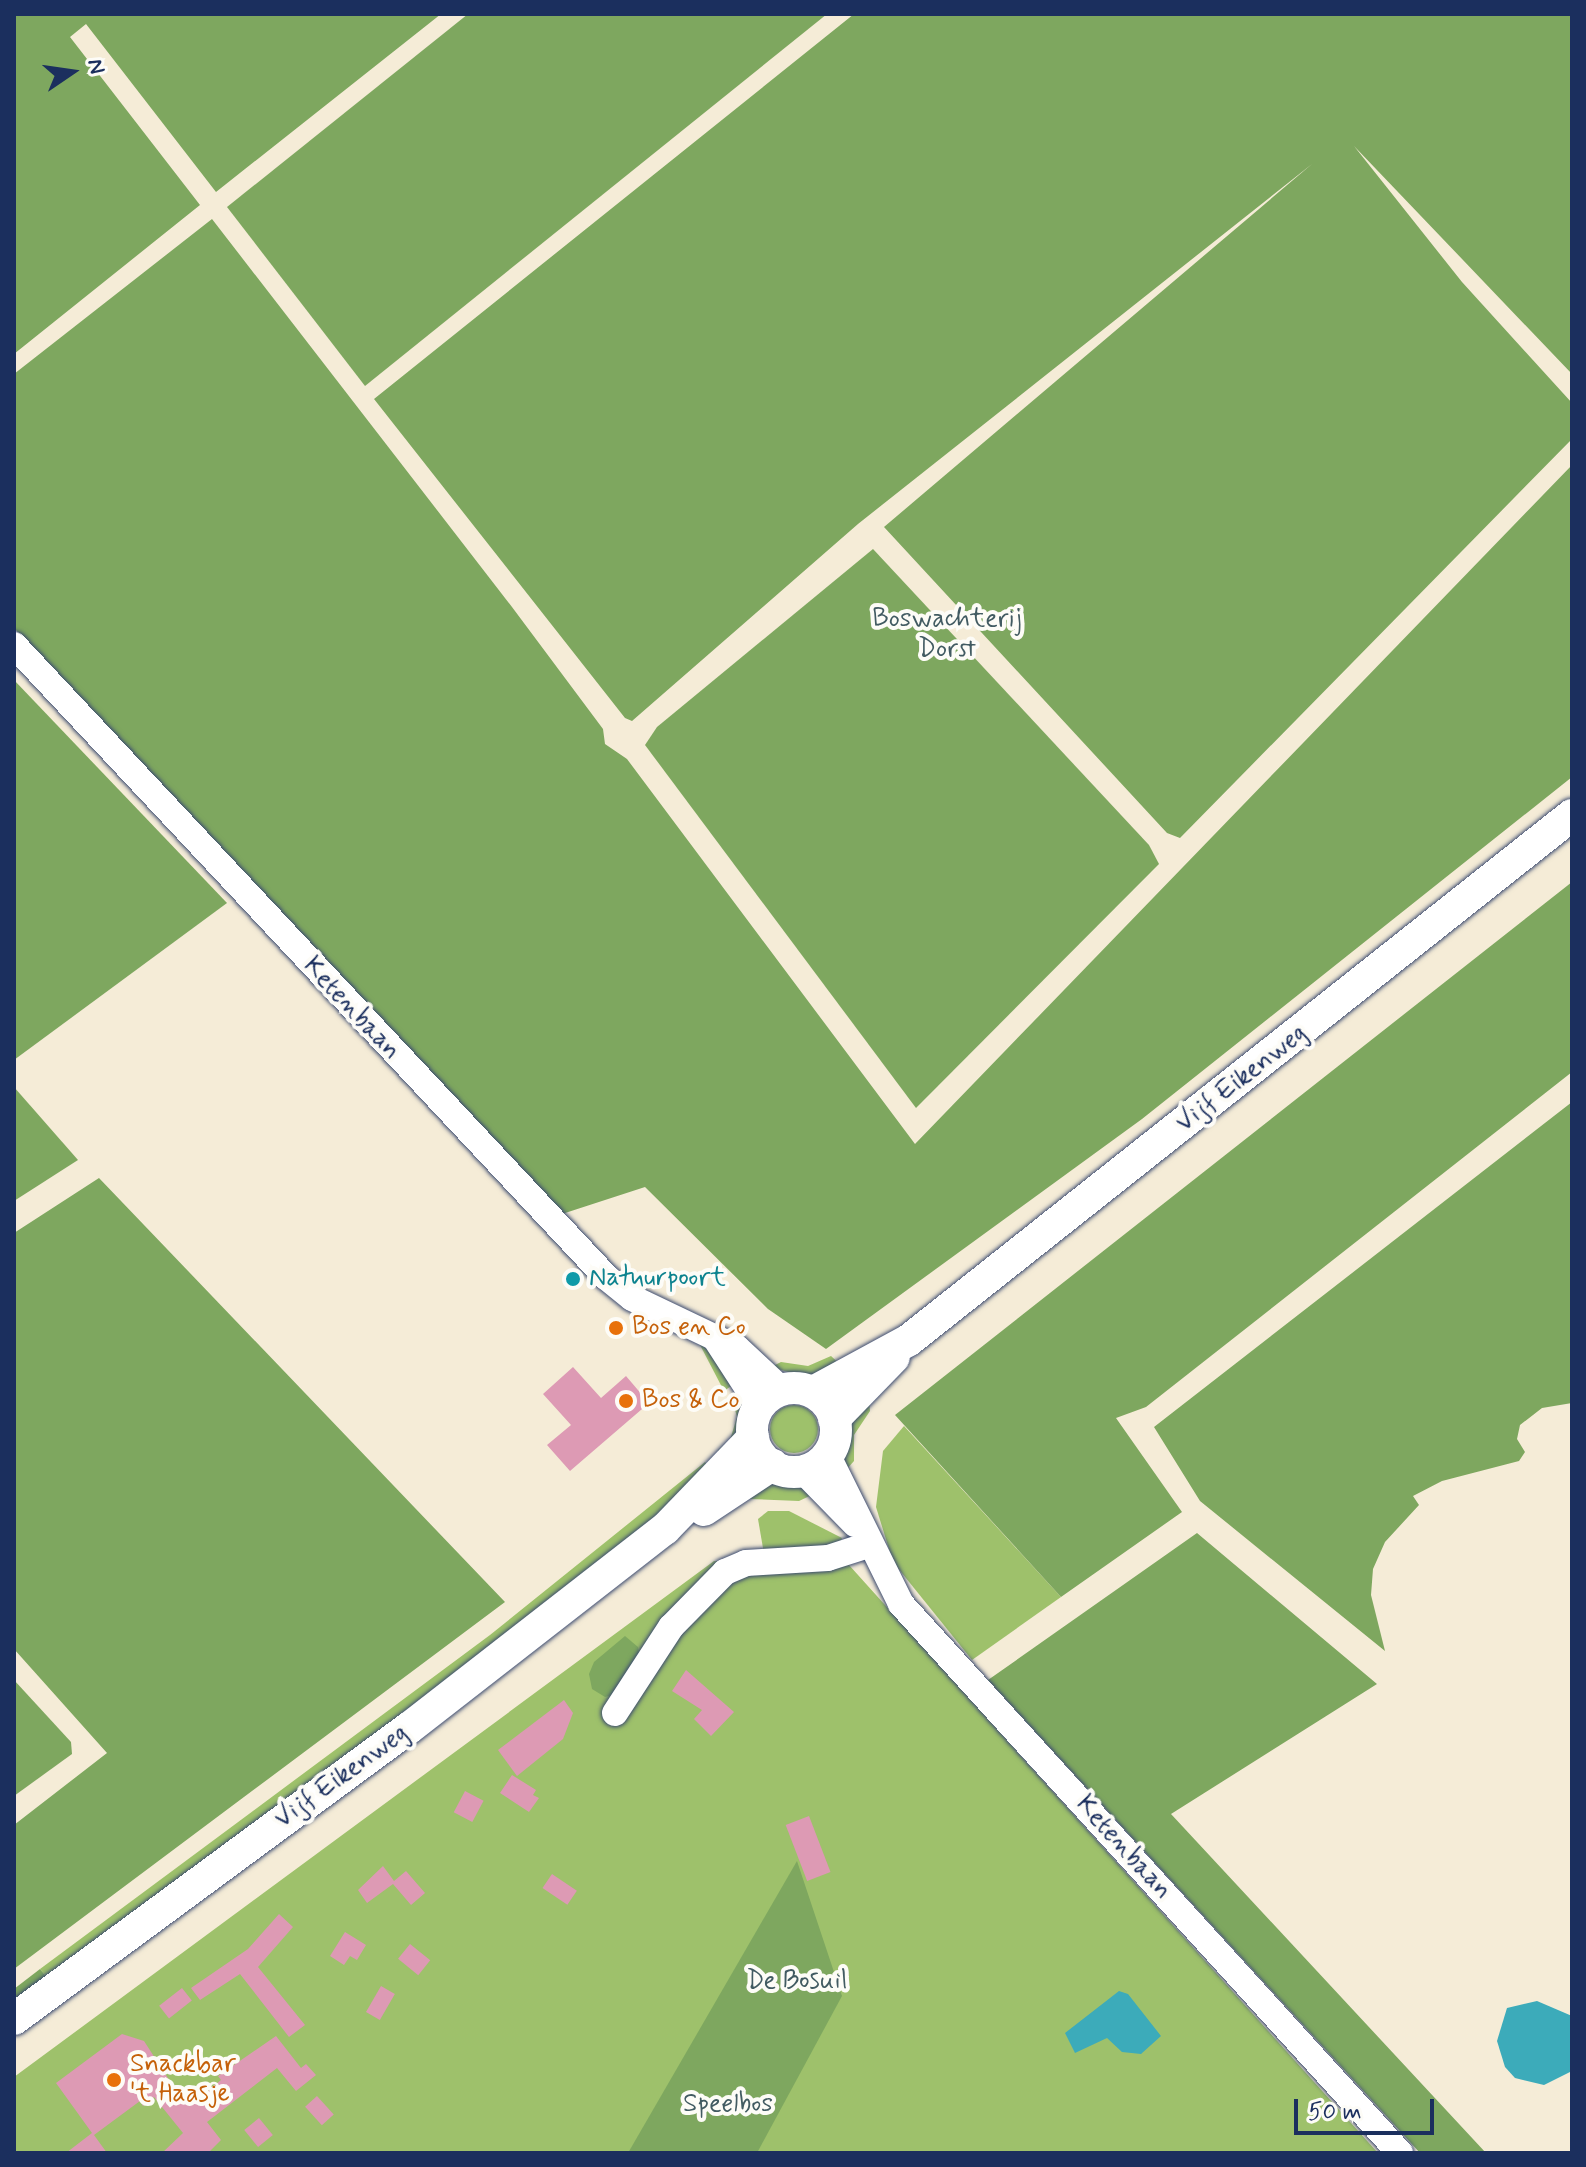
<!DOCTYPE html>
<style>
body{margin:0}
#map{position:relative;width:1586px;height:2167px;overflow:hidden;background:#f5ecd7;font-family:Mynerve,sans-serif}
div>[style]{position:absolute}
.green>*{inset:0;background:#9ec16b}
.round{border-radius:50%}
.forest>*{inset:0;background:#7ea75f}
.water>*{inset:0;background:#3cabba}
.building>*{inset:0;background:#dd9ab4;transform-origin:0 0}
.roads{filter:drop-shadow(0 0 2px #3c4b70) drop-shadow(0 0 2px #3c4b70)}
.minor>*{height:26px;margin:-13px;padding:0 13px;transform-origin:13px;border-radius:13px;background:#fff}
.major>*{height:32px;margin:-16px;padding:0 16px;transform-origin:16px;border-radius:16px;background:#fff}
.major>.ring{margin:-16px;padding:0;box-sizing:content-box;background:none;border:32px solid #fff;border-radius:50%}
.dots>*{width:22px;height:22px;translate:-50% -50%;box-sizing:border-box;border:4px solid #fdfcf7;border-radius:50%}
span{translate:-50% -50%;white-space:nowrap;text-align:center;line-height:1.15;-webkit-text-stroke:8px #fdfcf7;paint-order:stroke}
.park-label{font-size:26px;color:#425b62}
.street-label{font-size:26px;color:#1b2f5e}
.culture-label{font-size:26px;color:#0d838f}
.left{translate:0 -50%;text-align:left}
.food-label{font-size:26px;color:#c56008}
.frame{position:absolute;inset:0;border:16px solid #1b2f5e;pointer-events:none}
.north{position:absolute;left:32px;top:32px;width:80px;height:80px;-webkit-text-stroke:6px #fdfcf7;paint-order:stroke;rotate:77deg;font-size:22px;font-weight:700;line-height:32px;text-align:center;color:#1b2f5e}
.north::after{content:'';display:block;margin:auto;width:28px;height:36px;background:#1b2f5e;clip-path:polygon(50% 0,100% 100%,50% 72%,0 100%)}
.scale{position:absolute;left:1294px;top:2099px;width:140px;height:36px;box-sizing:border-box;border:4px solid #1b2f5e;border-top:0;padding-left:10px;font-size:24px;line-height:28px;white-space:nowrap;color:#1b2f5e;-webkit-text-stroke:6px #fdfcf7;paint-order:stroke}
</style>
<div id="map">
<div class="green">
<div style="clip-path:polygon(699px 1343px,719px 1358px,737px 1382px,724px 1391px)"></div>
<div style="clip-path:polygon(831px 1356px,845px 1369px,819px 1381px,771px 1367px,781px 1362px,808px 1366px)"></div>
<div style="clip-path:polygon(742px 1391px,746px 1410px,742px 1436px,720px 1458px,718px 1450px,730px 1440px,737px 1417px,732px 1398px)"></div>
<div style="clip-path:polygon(869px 1399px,870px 1411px,854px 1435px,854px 1461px,846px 1470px,842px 1454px,847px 1424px)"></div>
<div class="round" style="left:770px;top:1405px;width:48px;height:48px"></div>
<div style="clip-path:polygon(904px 1426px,1061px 1597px,972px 1660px,893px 1562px,876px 1507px,883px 1451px)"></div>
<div style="clip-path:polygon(705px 1462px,712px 1471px,690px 1494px,50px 1981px,40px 1969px,490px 1635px)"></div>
<div style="clip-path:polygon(771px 1478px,799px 1483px,816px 1493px,799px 1501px,750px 1499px,744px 1490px)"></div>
<div style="clip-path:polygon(768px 1511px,789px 1511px,842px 1538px,839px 1544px,764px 1554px,758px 1519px)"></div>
<div style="clip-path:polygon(714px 1561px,817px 1569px,849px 1565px,1378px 2153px,14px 2153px,14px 2077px)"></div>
</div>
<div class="forest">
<div style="clip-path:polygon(14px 14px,441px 14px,216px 192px,86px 24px,70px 37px,200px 205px,14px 354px)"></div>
<div style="clip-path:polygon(468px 14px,827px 14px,365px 386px,227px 207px)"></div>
<div style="clip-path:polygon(854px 14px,1572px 14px,1572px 374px,1354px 146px,1462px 282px,1572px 403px,1572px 439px,1180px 838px,1167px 833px,884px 527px,1312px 164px,858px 524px,632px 721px,625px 718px,374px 399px)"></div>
<div style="clip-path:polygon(212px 219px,512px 607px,603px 729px,605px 744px,627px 759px,915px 1144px,1572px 465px,1572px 777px,1142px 1119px,826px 1349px,768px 1309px,645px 1187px,562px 1214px,14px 628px,14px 374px)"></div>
<div style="clip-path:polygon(873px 549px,1149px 845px,1159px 864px,916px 1108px,645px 745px,657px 727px)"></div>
<div style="clip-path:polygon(14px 680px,227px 903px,14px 1060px)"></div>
<div style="clip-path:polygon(1572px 882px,1572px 1072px,1146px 1407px,1116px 1418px,1182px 1512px,1061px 1597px,895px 1415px)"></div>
<div style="clip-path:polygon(14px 1087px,78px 1160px,14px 1201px)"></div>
<div style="clip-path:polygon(1572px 1102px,1572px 1403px,1542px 1408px,1520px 1425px,1517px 1439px,1525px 1452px,1519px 1461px,1442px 1481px,1413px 1496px,1419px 1505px,1385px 1542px,1373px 1569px,1371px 1595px,1385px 1651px,1200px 1501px,1154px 1427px)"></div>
<div style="clip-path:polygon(99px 1178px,505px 1602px,14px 1969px,14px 1825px,107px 1753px,14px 1649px,14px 1233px)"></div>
<div style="clip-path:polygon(1197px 1533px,1377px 1684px,1171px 1814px,1486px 2153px,1420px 2153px,988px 1680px)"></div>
<div style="clip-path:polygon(625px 1636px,638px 1647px,640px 1659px,619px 1693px,605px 1697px,592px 1689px,589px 1674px,594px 1662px)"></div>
<div style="clip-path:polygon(14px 1680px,71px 1742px,72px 1754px,14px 1796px)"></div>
<div style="clip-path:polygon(797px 1861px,842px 1996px,757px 2153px,628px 2153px)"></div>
<div style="clip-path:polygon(40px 1969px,50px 1981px,14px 2008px,14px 1989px)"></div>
</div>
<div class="water">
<div style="clip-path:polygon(1119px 1991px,1128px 1994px,1161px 2036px,1141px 2054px,1122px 2052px,1107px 2038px,1075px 2053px,1065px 2033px)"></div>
<div style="clip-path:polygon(1537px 2001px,1572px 2016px,1572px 2071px,1544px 2085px,1515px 2078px,1505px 2067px,1497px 2041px,1507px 2008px)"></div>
</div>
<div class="building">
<div style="clip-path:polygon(573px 1367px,601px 1398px,626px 1376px,649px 1403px,570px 1471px,547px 1445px,571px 1425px,543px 1394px)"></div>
<div style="clip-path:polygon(686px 1670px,734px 1712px,711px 1736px,694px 1719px,702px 1710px,672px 1691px)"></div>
<div style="clip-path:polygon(564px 1700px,573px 1713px,563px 1739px,517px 1776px,498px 1750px)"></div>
<div style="clip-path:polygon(512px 1775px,536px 1790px,533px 1795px,539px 1798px,529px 1812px,500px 1793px)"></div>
<div style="left:465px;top:1791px;width:21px;height:24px;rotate:28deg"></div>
<div style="left:809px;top:1816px;width:60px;height:25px;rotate:69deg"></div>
<div style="clip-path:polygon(383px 1866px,394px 1881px,406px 1871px,425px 1893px,411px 1905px,393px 1884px,367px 1903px,358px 1890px)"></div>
<div style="left:552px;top:1874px;width:30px;height:17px;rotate:34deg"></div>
<div style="clip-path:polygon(279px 1914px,293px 1927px,258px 1967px,305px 2025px,289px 2037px,240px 1974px,200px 2000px,191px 1988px,248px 1949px)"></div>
<div style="clip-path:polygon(345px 1932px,366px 1945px,357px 1960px,350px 1956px,344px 1965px,330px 1956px)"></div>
<div style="left:410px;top:1944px;width:26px;height:19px;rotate:39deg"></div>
<div style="left:381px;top:1986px;width:16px;height:30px;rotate:30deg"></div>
<div style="left:182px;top:1988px;width:16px;height:29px;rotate:52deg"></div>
<div style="clip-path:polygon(122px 2034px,144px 2041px,182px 2100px,187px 2097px,193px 2104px,221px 2080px,218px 2076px,276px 2036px,301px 2068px,306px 2064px,316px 2075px,296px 2091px,277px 2068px,207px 2122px,221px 2140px,208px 2153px,162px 2153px,183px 2133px,154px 2097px,143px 2106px,140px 2101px,94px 2135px,107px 2153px,66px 2153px,92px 2133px,56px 2083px)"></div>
<div style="left:317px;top:2096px;width:25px;height:16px;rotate:48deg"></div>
<div style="left:259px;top:2118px;width:22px;height:19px;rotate:51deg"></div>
</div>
<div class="roads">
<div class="minor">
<div style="left:14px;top:645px;width:866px;rotate:46.87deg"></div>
<div style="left:606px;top:1277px;width:33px;rotate:39deg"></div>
<div style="left:632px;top:1298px;width:116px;rotate:25.5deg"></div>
<div style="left:737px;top:1348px;width:62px;rotate:43deg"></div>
<div style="left:715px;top:1338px;width:81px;rotate:57.1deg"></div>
<div style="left:827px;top:1454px;width:167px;rotate:63.7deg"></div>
<div style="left:901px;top:1604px;width:742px;rotate:47.73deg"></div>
<div style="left:803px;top:1471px;width:74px;rotate:45.5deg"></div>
<div style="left:615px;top:1713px;width:103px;rotate:-56.9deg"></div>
<div style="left:671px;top:1627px;width:77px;rotate:-45.5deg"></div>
<div style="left:725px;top:1572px;width:23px;rotate:-23deg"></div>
<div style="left:746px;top:1563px;width:82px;rotate:-3.5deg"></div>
<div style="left:828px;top:1558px;width:42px;rotate:-18deg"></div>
</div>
<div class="major">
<div class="ring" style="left:752px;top:1388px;width:52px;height:52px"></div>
<div style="left:813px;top:1392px;width:109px;rotate:-28.4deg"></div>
<div style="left:909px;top:1340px;width:846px;rotate:-38.37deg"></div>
<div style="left:834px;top:1419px;width:86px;rotate:-45.9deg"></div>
<div style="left:704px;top:1510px;width:82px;rotate:-33.5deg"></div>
<div style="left:14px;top:2019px;width:491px;rotate:-36.4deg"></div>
<div style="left:409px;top:1728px;width:324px;rotate:-37.9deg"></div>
<div style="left:665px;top:1529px;width:127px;rotate:-46deg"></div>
</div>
</div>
<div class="dots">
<div style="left:573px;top:1279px;background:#0f9aa8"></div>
<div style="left:616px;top:1328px;background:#e8710a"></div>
<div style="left:626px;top:1401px;background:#e8710a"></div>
<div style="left:114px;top:2080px;background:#e8710a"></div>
</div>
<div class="park-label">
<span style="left:947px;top:635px">Boswachterij<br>Dorst</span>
<span style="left:797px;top:1982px">De Bosuil</span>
<span style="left:728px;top:2105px">Speelbos</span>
</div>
<div class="street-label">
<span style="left:351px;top:1009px;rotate:47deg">Ketenbaan</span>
<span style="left:1242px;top:1079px;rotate:-38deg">Vijf Eikenweg</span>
<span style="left:342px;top:1777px;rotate:-36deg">Vijf Eikenweg</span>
<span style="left:1123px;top:1848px;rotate:48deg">Ketenbaan</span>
</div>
<div class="culture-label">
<span class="left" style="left:589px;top:1279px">Natuurpoort</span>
</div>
<div class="food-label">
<span class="left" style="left:632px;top:1328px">Bos en Co</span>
<span class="left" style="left:642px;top:1401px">Bos &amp; Co</span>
<span class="left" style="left:130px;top:2080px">Snackbar<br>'t Haasje</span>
</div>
<div class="frame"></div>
<div class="north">N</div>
<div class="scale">50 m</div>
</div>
